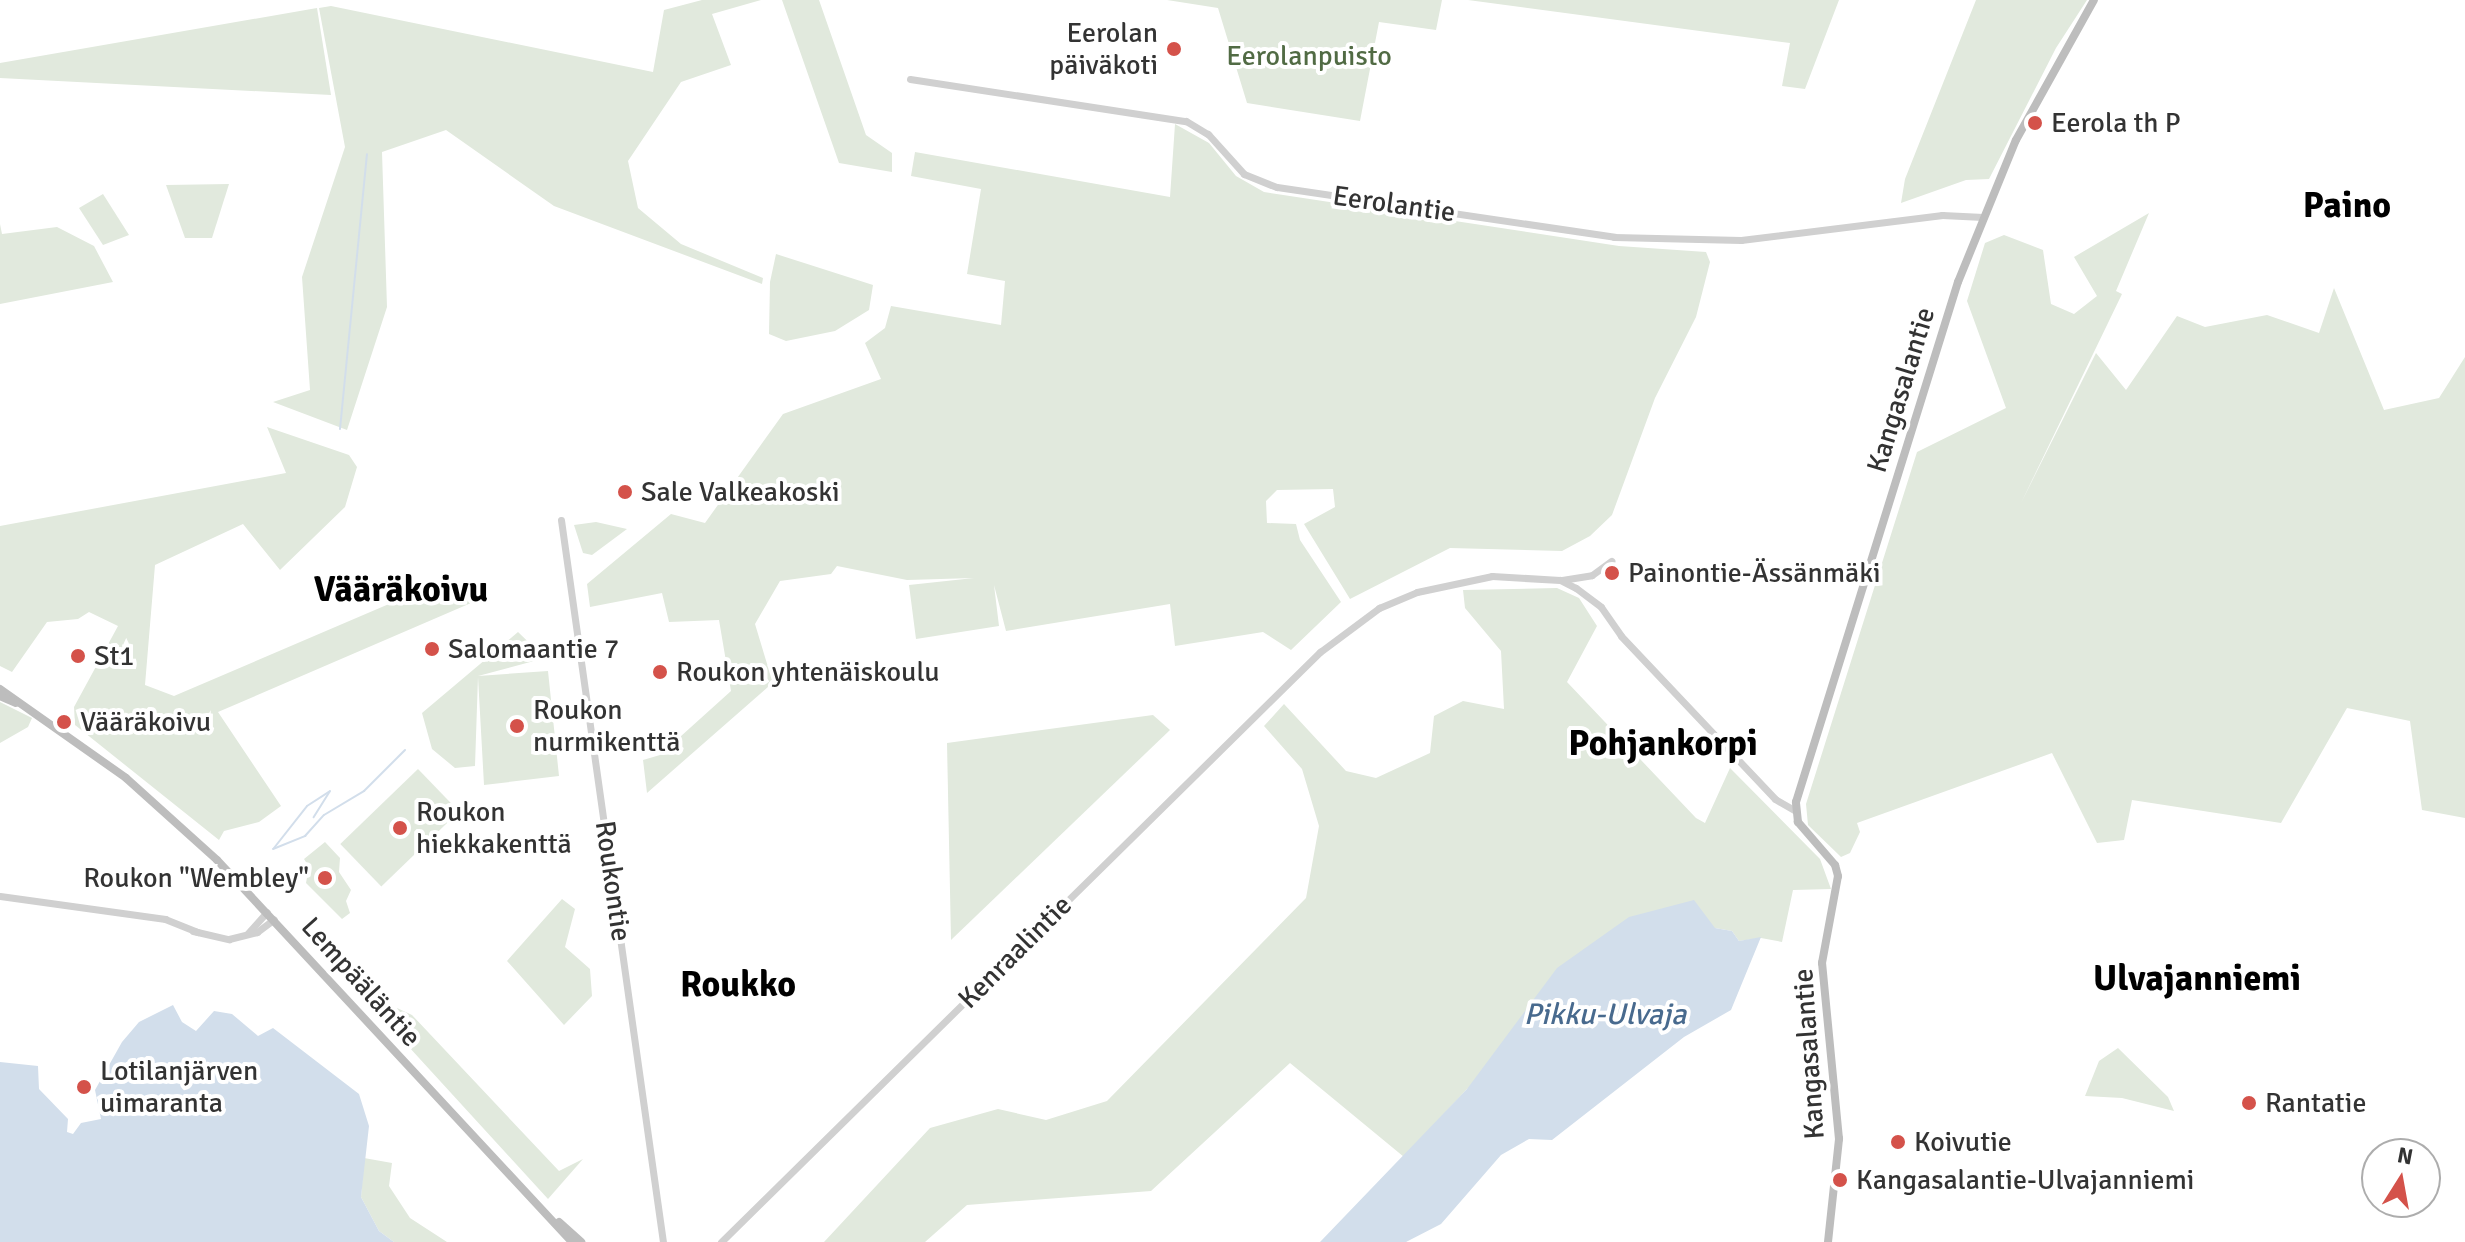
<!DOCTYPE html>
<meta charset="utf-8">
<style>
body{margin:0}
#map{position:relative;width:2465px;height:1242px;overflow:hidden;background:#fff;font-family:Signika,sans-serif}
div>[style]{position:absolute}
.green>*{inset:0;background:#e1e9dd;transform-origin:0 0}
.water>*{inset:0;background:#d2deeb}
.stream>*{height:2px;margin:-1px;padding:0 1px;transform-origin:1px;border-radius:1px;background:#d2deeb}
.tertiary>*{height:7px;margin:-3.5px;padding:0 3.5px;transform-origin:3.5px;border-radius:3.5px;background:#d0d0d0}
.secondary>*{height:8px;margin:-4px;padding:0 4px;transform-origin:4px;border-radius:4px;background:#bdbdbd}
.dots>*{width:22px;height:22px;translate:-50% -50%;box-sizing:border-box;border:4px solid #fff;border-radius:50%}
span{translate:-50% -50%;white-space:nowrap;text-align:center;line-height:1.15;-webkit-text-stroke:8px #fff;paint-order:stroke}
.poi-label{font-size:28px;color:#333}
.right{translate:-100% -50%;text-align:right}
.left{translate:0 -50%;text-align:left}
.park-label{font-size:28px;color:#516b44}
.street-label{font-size:28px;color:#333}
.water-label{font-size:30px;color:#486a8e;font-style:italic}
.district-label{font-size:36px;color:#000;font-weight:700}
.north{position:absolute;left:2361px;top:1138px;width:80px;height:80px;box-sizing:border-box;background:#fff;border:2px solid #adadad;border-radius:50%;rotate:11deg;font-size:22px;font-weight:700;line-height:32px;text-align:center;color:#333}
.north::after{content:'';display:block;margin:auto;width:28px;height:36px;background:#d4524a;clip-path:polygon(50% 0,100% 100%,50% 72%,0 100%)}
</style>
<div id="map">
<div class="green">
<div style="clip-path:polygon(702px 0,761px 0,712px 14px,731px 65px,681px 82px,628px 161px,638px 208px,681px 244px,763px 278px,762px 284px,554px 206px,446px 130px,382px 152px,387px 307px,347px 430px,273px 402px,310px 390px,302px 277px,345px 147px,319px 8px,331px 6px,653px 72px,664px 10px)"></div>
<div style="clip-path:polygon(782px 0,819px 0,866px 135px,892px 153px,892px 172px,839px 163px)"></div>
<div style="clip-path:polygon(1167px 0,1442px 0,1436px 30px,1379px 22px,1360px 121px,1247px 103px,1218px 8px)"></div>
<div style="clip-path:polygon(1468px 0,1839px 0,1805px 89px,1782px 86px,1790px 43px)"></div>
<div style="clip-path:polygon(1976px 0,2087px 0,2056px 48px,1989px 179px,1966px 180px,1901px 203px,1905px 179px)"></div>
<div style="clip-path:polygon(317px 8px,331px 95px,0 78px,0 63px)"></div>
<div style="clip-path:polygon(1175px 124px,1209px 143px,1236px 176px,1264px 192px,1619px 246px,1706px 252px,1710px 262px,1696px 317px,1655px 398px,1612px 515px,1590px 536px,1562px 551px,1450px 548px,1350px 599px,1304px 524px,1335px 507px,1333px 489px,1277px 490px,1266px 501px,1267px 523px,1296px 524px,1300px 540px,1341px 602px,1291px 650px,1263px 632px,1175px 646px,1170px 604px,1006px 631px,994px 585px,999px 626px,916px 639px,909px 585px,974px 578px,907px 580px,837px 566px,831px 574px,780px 581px,755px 624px,768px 667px,785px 672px,647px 793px,643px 760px,660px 755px,731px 691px,719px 620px,669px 622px,662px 593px,590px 607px,587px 584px,671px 514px,705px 523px,783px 414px,881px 379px,865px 343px,885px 328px,891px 306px,1001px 325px,1005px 281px,967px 274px,981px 189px,911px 176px,915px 152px,1170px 197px)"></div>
<div style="clip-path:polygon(229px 184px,212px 238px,185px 238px,166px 185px)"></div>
<div style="clip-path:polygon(103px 194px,129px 235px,103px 245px,79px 208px)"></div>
<div style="clip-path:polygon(2149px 213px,2116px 291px,2122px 294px,2021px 503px,2096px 353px,2126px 390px,2177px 316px,2205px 327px,2267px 315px,2319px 333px,2334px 288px,2384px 410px,2439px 398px,2465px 357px,2465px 818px,2422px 810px,2410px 721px,2347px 708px,2281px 823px,2132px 800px,2124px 840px,2097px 843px,2052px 753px,1857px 823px,1860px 832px,1850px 853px,1841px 857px,1808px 825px,1806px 804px,1917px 452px,2006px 408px,1967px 301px,1985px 243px,2004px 235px,2043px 250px,2051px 304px,2074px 314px,2097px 296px,2074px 257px)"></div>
<div style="clip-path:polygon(0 224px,2px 234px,57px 227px,94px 246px,113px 282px,0 304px)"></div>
<div style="clip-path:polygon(776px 254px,873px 285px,869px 310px,835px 331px,786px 341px,769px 334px,770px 282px)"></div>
<div style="clip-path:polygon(267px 427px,349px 455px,357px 467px,345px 507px,280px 570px,243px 524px,155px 565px,145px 685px,174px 696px,438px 583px,478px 600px,218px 712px,281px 806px,259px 822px,224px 831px,219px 840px,75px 725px,74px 707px,118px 626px,89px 612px,78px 619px,47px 622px,12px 672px,0 666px,0 526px,286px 473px)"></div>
<div style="clip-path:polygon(596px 522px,627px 529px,592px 555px,583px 553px,574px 525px)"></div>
<div style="clip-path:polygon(1557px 588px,1579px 598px,1597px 626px,1567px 682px,1696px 818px,1705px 823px,1730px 768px,1820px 859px,1831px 889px,1793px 890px,1782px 942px,1761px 938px,1739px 941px,1732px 931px,1715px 928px,1467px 1089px,1404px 1157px,1290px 1063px,1151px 1191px,967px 1205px,925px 1242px,824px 1242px,930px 1128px,998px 1109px,1046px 1120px,1107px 1101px,1306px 898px,1319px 826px,1302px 769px,1264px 726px,1284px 704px,1346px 771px,1376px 778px,1430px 753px,1434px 716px,1463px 701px,1504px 709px,1501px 651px,1465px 608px,1463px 590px)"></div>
<div style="clip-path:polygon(518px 632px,545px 658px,478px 676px,548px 671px,559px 776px,484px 785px,478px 677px,475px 766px,455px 768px,432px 749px,422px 713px)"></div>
<div style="clip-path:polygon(0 702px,32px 718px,28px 727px,0 743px)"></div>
<div style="clip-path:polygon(1153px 715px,1170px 730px,951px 940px,947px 743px)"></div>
<div style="left:418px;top:769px;width:59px;height:108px;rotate:46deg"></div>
<div style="clip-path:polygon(325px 842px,340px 858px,339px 872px,351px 890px,346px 901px,350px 913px,342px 919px,306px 883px,309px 867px,304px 859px)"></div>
<div style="clip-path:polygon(562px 899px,575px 909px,565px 947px,590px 969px,592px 996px,564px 1025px,507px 961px)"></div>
<div style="clip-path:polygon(397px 1008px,412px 1015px,559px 1171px,583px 1159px,548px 1199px,387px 1023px)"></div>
<div style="clip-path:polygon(2118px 1048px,2168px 1097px,2174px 1111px,2122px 1098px,2085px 1096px,2099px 1061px)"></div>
<div style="clip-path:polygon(364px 1158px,392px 1163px,389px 1186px,410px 1218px,447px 1242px,394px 1242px,379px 1231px,361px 1197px)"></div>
</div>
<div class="water">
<div style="clip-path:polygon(1694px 900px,1715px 928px,1732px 931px,1739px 941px,1761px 937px,1731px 1010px,1684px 1037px,1552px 1140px,1529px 1139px,1501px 1155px,1441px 1224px,1406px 1242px,1320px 1242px,1467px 1089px,1557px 968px,1629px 917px)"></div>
<div style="clip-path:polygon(173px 1005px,182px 1022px,196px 1031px,214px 1011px,232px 1014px,258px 1036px,273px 1028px,359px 1094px,369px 1126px,361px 1197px,379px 1231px,394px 1242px,0 1242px,0 1062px,38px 1066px,39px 1089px,68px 1119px,67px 1132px,73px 1134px,81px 1123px,101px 1119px,95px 1090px,122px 1042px,139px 1022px)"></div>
</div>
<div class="stream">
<div style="left:340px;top:429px;width:276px;rotate:-84.4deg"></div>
<div style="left:274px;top:848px;width:53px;rotate:-51.8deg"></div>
<div style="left:307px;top:806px;width:27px;rotate:-33deg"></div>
<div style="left:330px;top:791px;width:31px;rotate:122deg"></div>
<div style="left:273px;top:849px;width:35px;rotate:-22deg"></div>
<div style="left:305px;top:836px;width:28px;rotate:-48deg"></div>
<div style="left:324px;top:815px;width:47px;rotate:-31deg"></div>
<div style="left:364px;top:791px;width:58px;rotate:-45deg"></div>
</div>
<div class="tertiary">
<div style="left:910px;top:79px;width:279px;rotate:8.7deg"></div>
<div style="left:1186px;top:121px;width:26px;rotate:31deg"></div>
<div style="left:1208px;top:134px;width:54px;rotate:48deg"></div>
<div style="left:1244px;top:174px;width:35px;rotate:22deg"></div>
<div style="left:1277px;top:187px;width:341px;rotate:8.4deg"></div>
<div style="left:1614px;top:237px;width:127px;rotate:1.4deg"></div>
<div style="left:1741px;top:240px;width:203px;rotate:-7.1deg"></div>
<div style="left:1942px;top:215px;width:41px;rotate:2.8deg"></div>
<div style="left:561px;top:520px;width:729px;rotate:81.96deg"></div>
<div style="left:1562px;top:580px;width:30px;rotate:-9deg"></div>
<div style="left:1592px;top:575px;width:24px;rotate:-36deg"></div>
<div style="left:0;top:896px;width:167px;rotate:7.9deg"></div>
<div style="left:165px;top:919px;width:35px;rotate:22deg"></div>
<div style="left:193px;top:931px;width:37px;rotate:13deg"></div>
<div style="left:229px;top:939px;width:29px;rotate:-14deg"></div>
<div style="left:257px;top:932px;width:21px;rotate:-37deg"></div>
<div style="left:248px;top:933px;width:28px;rotate:-48deg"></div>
<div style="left:721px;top:1242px;width:841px;rotate:-44.57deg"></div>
<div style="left:1320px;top:652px;width:74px;rotate:-36.7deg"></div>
<div style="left:1379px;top:608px;width:41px;rotate:-22.8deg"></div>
<div style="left:1417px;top:592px;width:77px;rotate:-12deg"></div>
<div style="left:1492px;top:576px;width:68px;rotate:3.4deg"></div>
<div style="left:1560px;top:580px;width:18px;rotate:27deg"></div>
<div style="left:1576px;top:588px;width:31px;rotate:37deg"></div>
<div style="left:1601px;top:607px;width:35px;rotate:55deg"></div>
<div style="left:1621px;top:636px;width:224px;rotate:46.6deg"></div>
<div style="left:1775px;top:799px;width:24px;rotate:30deg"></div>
</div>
<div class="secondary">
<div style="left:0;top:689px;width:154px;rotate:35.2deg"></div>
<div style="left:126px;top:778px;width:122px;rotate:42deg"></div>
<div style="left:217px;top:860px;width:521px;rotate:47.1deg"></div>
<div style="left:0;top:696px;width:17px;rotate:24deg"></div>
<div style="left:559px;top:1222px;width:30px;rotate:42deg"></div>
<div style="left:1828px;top:1242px;width:104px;rotate:-83.9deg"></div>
<div style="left:1839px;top:1139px;width:177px;rotate:-95.5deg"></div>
<div style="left:1822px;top:963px;width:88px;rotate:-79.6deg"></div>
<div style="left:1838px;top:876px;width:11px;rotate:-105deg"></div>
<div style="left:1835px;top:865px;width:57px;rotate:-130.7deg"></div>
<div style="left:1798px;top:822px;width:20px;rotate:-96deg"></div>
<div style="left:1796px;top:802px;width:545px;rotate:-72.7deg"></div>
<div style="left:1958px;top:282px;width:153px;rotate:-67.8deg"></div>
<div style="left:2016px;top:140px;width:160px;rotate:-60.9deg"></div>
</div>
<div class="dots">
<div style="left:1174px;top:49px;background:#d4524a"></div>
<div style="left:2035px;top:123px;background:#d4524a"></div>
<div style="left:625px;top:492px;background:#d4524a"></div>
<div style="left:1612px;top:573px;background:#d4524a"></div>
<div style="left:432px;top:649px;background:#d4524a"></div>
<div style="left:78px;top:656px;background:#d4524a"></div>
<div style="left:660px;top:672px;background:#d4524a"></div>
<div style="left:64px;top:722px;background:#d4524a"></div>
<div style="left:517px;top:726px;background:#d4524a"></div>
<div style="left:400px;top:828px;background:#d4524a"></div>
<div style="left:325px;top:878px;background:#d4524a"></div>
<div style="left:84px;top:1087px;background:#d4524a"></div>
<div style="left:2249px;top:1103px;background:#d4524a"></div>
<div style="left:1898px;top:1142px;background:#d4524a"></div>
<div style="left:1840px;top:1180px;background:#d4524a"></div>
</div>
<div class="poi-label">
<span class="right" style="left:1158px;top:49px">Eerolan<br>päiväkoti</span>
<span class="left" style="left:2051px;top:123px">Eerola th P</span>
<span class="left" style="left:641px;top:492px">Sale Valkeakoski</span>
<span class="left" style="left:1628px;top:573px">Painontie-Ässänmäki</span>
<span class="left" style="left:448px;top:649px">Salomaantie 7</span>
<span class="left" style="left:94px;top:656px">St1</span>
<span class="left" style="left:676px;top:672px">Roukon yhtenäiskoulu</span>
<span class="left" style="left:533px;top:726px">Roukon<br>nurmikenttä</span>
<span class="left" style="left:80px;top:722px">Vääräkoivu</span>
<span class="left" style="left:416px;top:828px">Roukon<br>hiekkakenttä</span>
<span class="right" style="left:309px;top:878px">Roukon "Wembley"</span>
<span class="left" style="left:100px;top:1087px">Lotilanjärven<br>uimaranta</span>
<span class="left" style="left:2265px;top:1103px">Rantatie</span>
<span class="left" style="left:1914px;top:1142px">Koivutie</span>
<span class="left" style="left:1856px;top:1180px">Kangasalantie-Ulvajanniemi</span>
</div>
<div class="park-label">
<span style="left:1309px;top:56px">Eerolanpuisto</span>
</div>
<div class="street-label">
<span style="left:1394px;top:204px;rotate:8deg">Eerolantie</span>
<span style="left:1901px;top:390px;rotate:-73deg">Kangasalantie</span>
<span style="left:613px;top:881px;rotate:82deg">Roukontie</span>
<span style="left:1015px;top:952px;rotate:-45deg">Kenraalintie</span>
<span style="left:361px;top:982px;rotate:48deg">Lempääläntie</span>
<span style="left:1809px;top:1054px;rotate:-94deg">Kangasalantie</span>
</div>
<div class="water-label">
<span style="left:1605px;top:1015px">Pikku-Ulvaja</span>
</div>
<div class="district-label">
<span style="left:2347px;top:206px">Paino</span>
<span style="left:401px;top:590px">Vääräkoivu</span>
<span style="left:1663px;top:744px">Pohjankorpi</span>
<span style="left:2197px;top:979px">Ulvajanniemi</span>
<span style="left:738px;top:985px">Roukko</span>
</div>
<div class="north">N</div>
</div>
